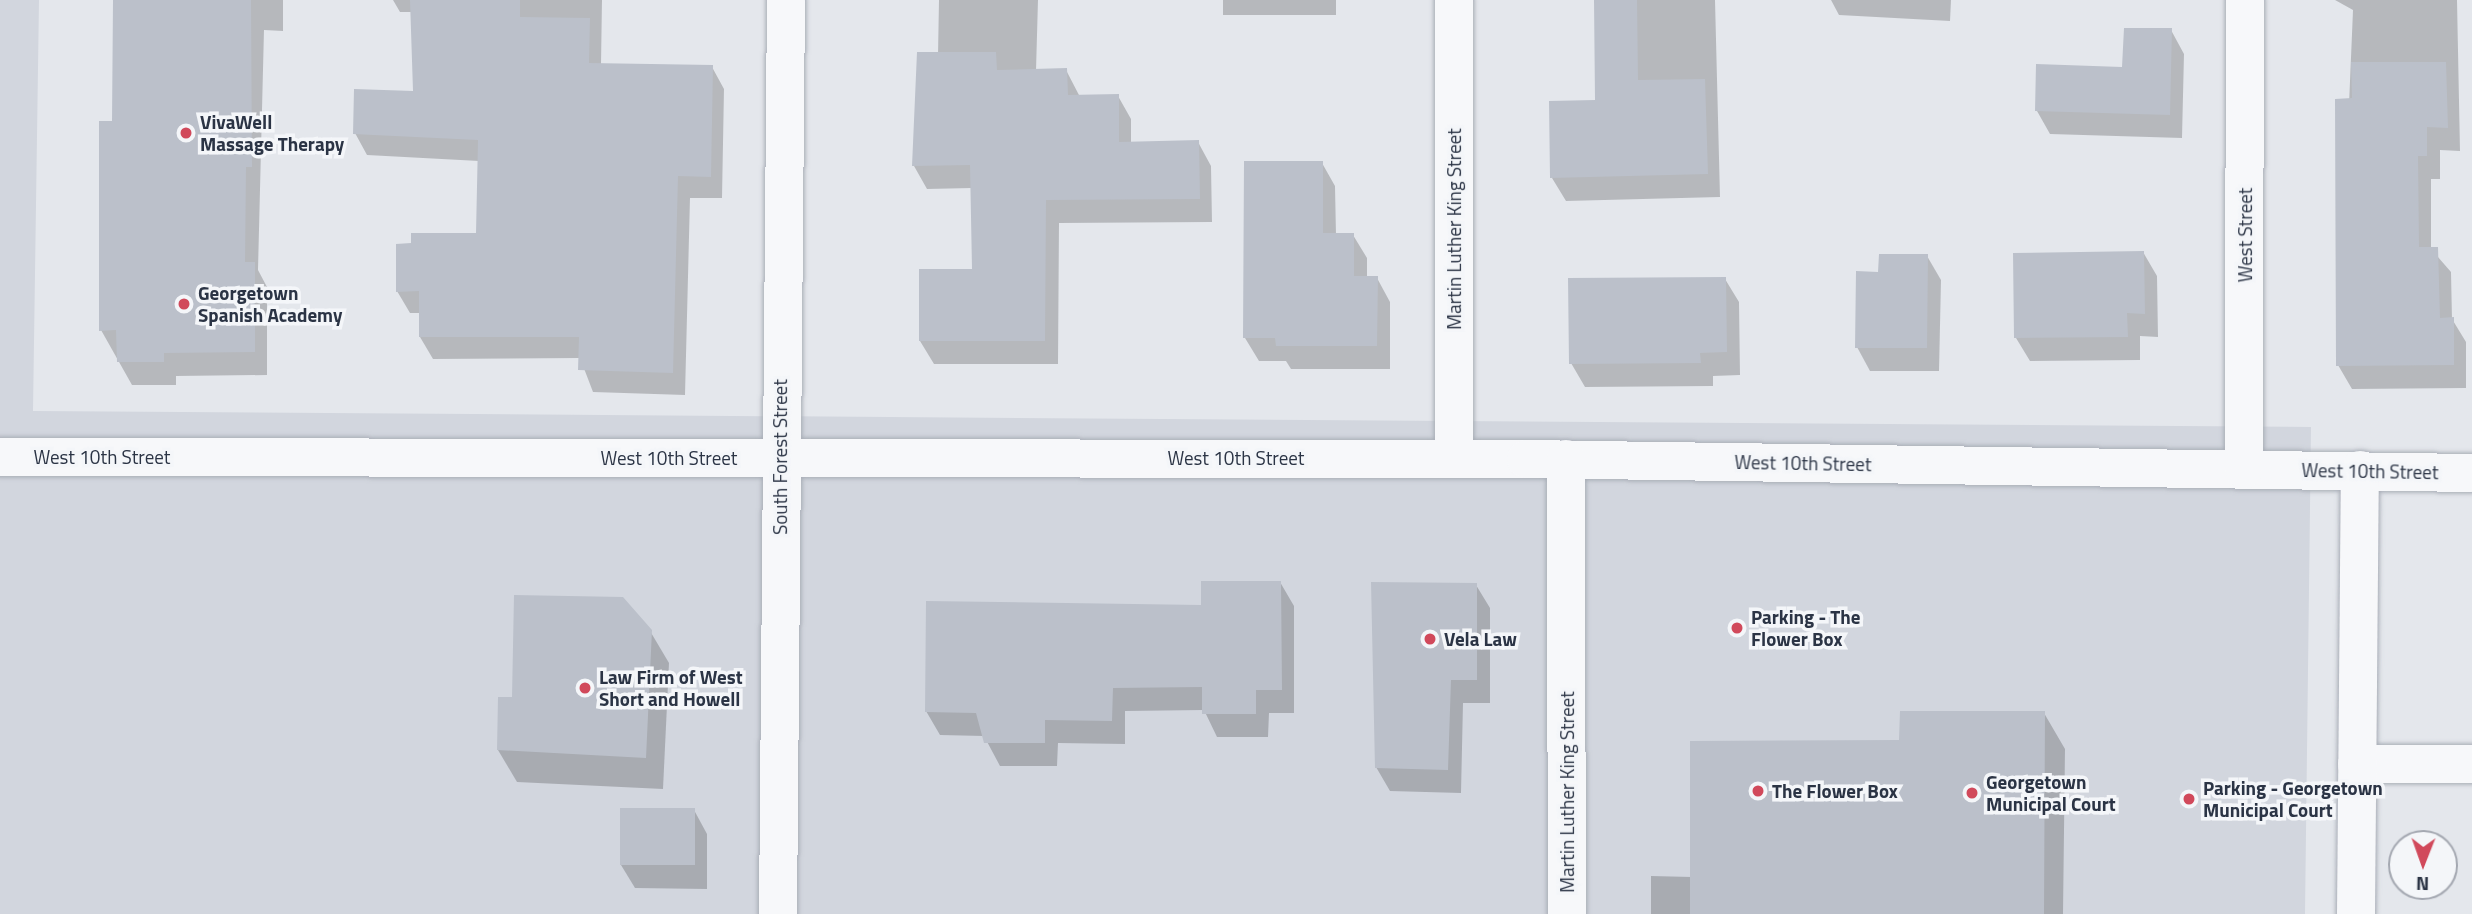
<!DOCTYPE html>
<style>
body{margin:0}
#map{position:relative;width:2472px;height:914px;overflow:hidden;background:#e4e7ec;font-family:"Titillium Web",sans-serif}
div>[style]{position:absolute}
.built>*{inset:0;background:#d2d6de}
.shadow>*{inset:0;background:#0003;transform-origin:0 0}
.building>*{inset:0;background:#bbc0ca;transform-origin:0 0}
.roads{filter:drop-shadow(0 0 2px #a9aeb7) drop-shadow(0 0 2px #a9aeb7)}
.minor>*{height:38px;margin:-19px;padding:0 19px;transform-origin:19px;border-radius:19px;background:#f7f8fa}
.dots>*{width:19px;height:19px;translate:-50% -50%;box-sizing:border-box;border:4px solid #f4f6f9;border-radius:50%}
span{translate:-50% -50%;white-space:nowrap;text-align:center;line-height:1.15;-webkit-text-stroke:7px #f4f6f9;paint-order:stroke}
.poi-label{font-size:19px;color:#2b3445;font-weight:700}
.left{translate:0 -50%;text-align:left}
.street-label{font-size:19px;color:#2b3445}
.north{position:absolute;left:2388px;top:830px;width:70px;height:70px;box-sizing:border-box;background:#f4f6f9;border:2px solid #a4a8b1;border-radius:50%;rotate:181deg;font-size:19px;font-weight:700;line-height:28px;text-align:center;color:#2b3445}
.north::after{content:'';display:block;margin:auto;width:24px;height:32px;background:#d1495b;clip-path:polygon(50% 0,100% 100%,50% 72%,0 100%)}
</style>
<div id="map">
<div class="built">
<div style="clip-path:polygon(0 0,39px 0,33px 411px,2311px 427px,2305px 914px,0 914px)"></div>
</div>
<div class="shadow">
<div style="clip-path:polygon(113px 0,283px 0,283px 31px,264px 30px,258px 270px,267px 287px,267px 375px,176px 376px,176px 385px,132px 385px,101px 330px,117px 81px)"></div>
<div style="clip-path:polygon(393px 0,602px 0,601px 65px,712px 67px,724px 89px,722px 198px,690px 198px,685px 395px,593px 392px,580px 358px,433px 359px,420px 337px,420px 313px,410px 313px,397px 291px,478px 234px,479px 161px,367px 155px,355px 133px,415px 92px,412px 12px,400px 12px)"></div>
<div style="clip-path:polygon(939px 0,1038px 0,1036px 71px,1066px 70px,1080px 97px,1118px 96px,1131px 119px,1131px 143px,1198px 142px,1211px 166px,1212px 222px,1059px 223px,1058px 364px,934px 364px,920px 341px,974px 271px,972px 188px,927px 189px,914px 166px,938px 54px)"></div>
<div style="left:1223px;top:0;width:113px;height:15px"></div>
<div style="clip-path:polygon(1596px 0,1715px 0,1720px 197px,1566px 201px,1552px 178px,1597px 102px)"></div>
<div style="clip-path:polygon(1831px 0,1951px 0,1950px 21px,1839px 15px)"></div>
<div style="clip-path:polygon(2335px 0,2457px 0,2460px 151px,2440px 150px,2440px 179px,2431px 179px,2431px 249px,2451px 272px,2452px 319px,2466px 342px,2466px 388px,2352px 389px,2338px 365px,2353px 10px)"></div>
<div style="clip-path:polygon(2171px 30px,2184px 54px,2182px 138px,2050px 134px,2037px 111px,2124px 69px)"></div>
<div style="clip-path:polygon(1322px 163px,1335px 186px,1336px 235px,1353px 235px,1367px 258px,1367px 278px,1377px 278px,1390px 302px,1390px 369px,1291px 369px,1286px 361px,1259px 361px,1245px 338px)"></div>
<div style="clip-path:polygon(2143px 252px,2157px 276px,2158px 337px,2140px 336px,2140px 360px,2030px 361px,2016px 338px)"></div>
<div style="clip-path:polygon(1927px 256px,1941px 280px,1939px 371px,1870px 371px,1857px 347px,1880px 274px)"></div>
<div style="clip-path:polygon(1725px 279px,1739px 302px,1740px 375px,1713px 376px,1713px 386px,1585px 387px,1571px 363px)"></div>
<div style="clip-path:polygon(1280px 582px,1294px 606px,1294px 713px,1269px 713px,1268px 737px,1217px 737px,1204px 710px,1125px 711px,1125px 744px,1058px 743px,1057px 766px,1000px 766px,984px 736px,940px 735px,926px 711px)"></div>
<div style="clip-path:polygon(1476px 585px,1490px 608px,1490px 703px,1463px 703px,1461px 793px,1390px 791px,1376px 767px)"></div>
<div style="clip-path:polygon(650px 631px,669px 663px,663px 789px,517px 782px,498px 750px)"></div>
<div style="clip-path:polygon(2044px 713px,2065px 749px,2063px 914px,1651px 914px,1651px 876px,1692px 877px,1901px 742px)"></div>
<div style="clip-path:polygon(694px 810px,707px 834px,707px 889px,635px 888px,621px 865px)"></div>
</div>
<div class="building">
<div style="clip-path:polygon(113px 0,251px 0,252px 167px,246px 167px,245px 262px,255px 262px,255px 352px,164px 353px,164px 362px,117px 362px,116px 330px,99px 331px,99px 121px,112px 121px)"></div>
<div style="clip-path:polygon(410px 0,520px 0,520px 17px,590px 18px,589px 63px,713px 65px,711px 177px,678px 176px,673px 373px,578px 370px,579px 337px,419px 337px,419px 291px,396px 292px,396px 244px,411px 243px,411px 233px,476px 233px,478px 140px,353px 134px,354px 89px,413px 91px)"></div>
<div style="clip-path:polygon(1594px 0,1637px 0,1638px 80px,1705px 79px,1708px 174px,1550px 178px,1549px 101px,1595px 100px)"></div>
<div style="clip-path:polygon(2124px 28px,2172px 28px,2170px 115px,2035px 111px,2036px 64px,2122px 67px)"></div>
<div style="clip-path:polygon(917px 52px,996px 52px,997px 70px,1067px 68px,1068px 95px,1119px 94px,1119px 142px,1199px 140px,1200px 199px,1046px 200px,1045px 341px,919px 341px,919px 269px,972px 269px,970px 165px,912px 166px)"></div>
<div style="clip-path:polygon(2351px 62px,2446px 62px,2448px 128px,2427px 127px,2427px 156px,2418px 156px,2419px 247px,2438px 247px,2440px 318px,2454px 317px,2454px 365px,2336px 366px,2335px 99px,2352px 98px)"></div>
<div style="clip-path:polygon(1244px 161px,1323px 161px,1323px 233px,1354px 233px,1354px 276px,1378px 276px,1377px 346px,1276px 346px,1275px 338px,1243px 338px)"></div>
<div style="clip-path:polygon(2144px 251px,2145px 314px,2127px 313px,2128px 337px,2014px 338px,2013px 253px)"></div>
<div style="clip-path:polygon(1879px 254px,1928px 254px,1927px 348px,1855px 348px,1856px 271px,1878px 272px)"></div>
<div style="clip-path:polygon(1726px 277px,1727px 352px,1700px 353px,1701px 363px,1569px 364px,1568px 278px)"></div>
<div style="clip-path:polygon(1201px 581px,1281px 581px,1282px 690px,1256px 690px,1256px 714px,1202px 714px,1202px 687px,1113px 688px,1112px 721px,1045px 720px,1045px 743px,984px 743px,976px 713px,925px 712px,926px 601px,1201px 605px)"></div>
<div style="clip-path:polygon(1371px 582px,1477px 583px,1477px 680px,1451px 680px,1448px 770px,1375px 768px)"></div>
<div style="clip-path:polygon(514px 595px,623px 597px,652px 630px,646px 758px,497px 750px,498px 697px,512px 697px)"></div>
<div style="clip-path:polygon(1900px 711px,2045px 711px,2044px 914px,1690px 914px,1690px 741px,1899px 740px)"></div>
<div style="left:620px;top:808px;width:75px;height:57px"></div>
</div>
<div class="roads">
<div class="minor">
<div style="left:0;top:457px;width:1526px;rotate:0.08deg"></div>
<div style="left:1526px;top:459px;width:946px;rotate:0.85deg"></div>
<div style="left:1454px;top:458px;width:458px;rotate:-90deg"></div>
<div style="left:1566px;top:459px;width:455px;rotate:89.9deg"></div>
<div style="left:2244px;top:469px;width:469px;rotate:-89.9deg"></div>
<div style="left:2357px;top:764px;width:115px"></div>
<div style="left:778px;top:914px;width:914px;rotate:-89.5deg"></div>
<div style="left:2356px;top:914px;width:444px;rotate:-89.5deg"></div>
</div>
</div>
<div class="dots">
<div style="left:186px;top:133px;background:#d1495b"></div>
<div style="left:184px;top:304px;background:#d1495b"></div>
<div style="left:1737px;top:628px;background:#d1495b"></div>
<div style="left:1430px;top:639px;background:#d1495b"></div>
<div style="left:585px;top:688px;background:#d1495b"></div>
<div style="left:1758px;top:791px;background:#d1495b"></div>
<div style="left:1972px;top:793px;background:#d1495b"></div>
<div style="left:2189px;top:799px;background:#d1495b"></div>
</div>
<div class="poi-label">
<span class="left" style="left:200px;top:133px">VivaWell<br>Massage Therapy</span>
<span class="left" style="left:198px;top:304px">Georgetown<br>Spanish Academy</span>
<span class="left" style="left:1751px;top:628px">Parking - The<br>Flower Box</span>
<span class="left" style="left:1444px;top:639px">Vela Law</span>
<span class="left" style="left:599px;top:688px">Law Firm of West<br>Short and Howell</span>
<span class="left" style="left:1986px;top:793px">Georgetown<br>Municipal Court</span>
<span class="left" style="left:2203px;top:799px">Parking - Georgetown<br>Municipal Court</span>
<span class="left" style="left:1772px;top:791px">The Flower Box</span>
</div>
<div class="street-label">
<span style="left:1454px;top:229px;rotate:-90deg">Martin Luther King Street</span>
<span style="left:2245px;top:235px;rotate:-90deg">West Street</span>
<span style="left:102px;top:457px">West 10th Street</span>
<span style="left:780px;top:457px;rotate:-90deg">South Forest Street</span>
<span style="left:669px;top:458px">West 10th Street</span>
<span style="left:1236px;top:458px">West 10th Street</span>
<span style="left:1803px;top:463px;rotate:1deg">West 10th Street</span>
<span style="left:2370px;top:471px;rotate:1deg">West 10th Street</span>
<span style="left:1567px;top:792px;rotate:-90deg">Martin Luther King Street</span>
</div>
<div class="north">N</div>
</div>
